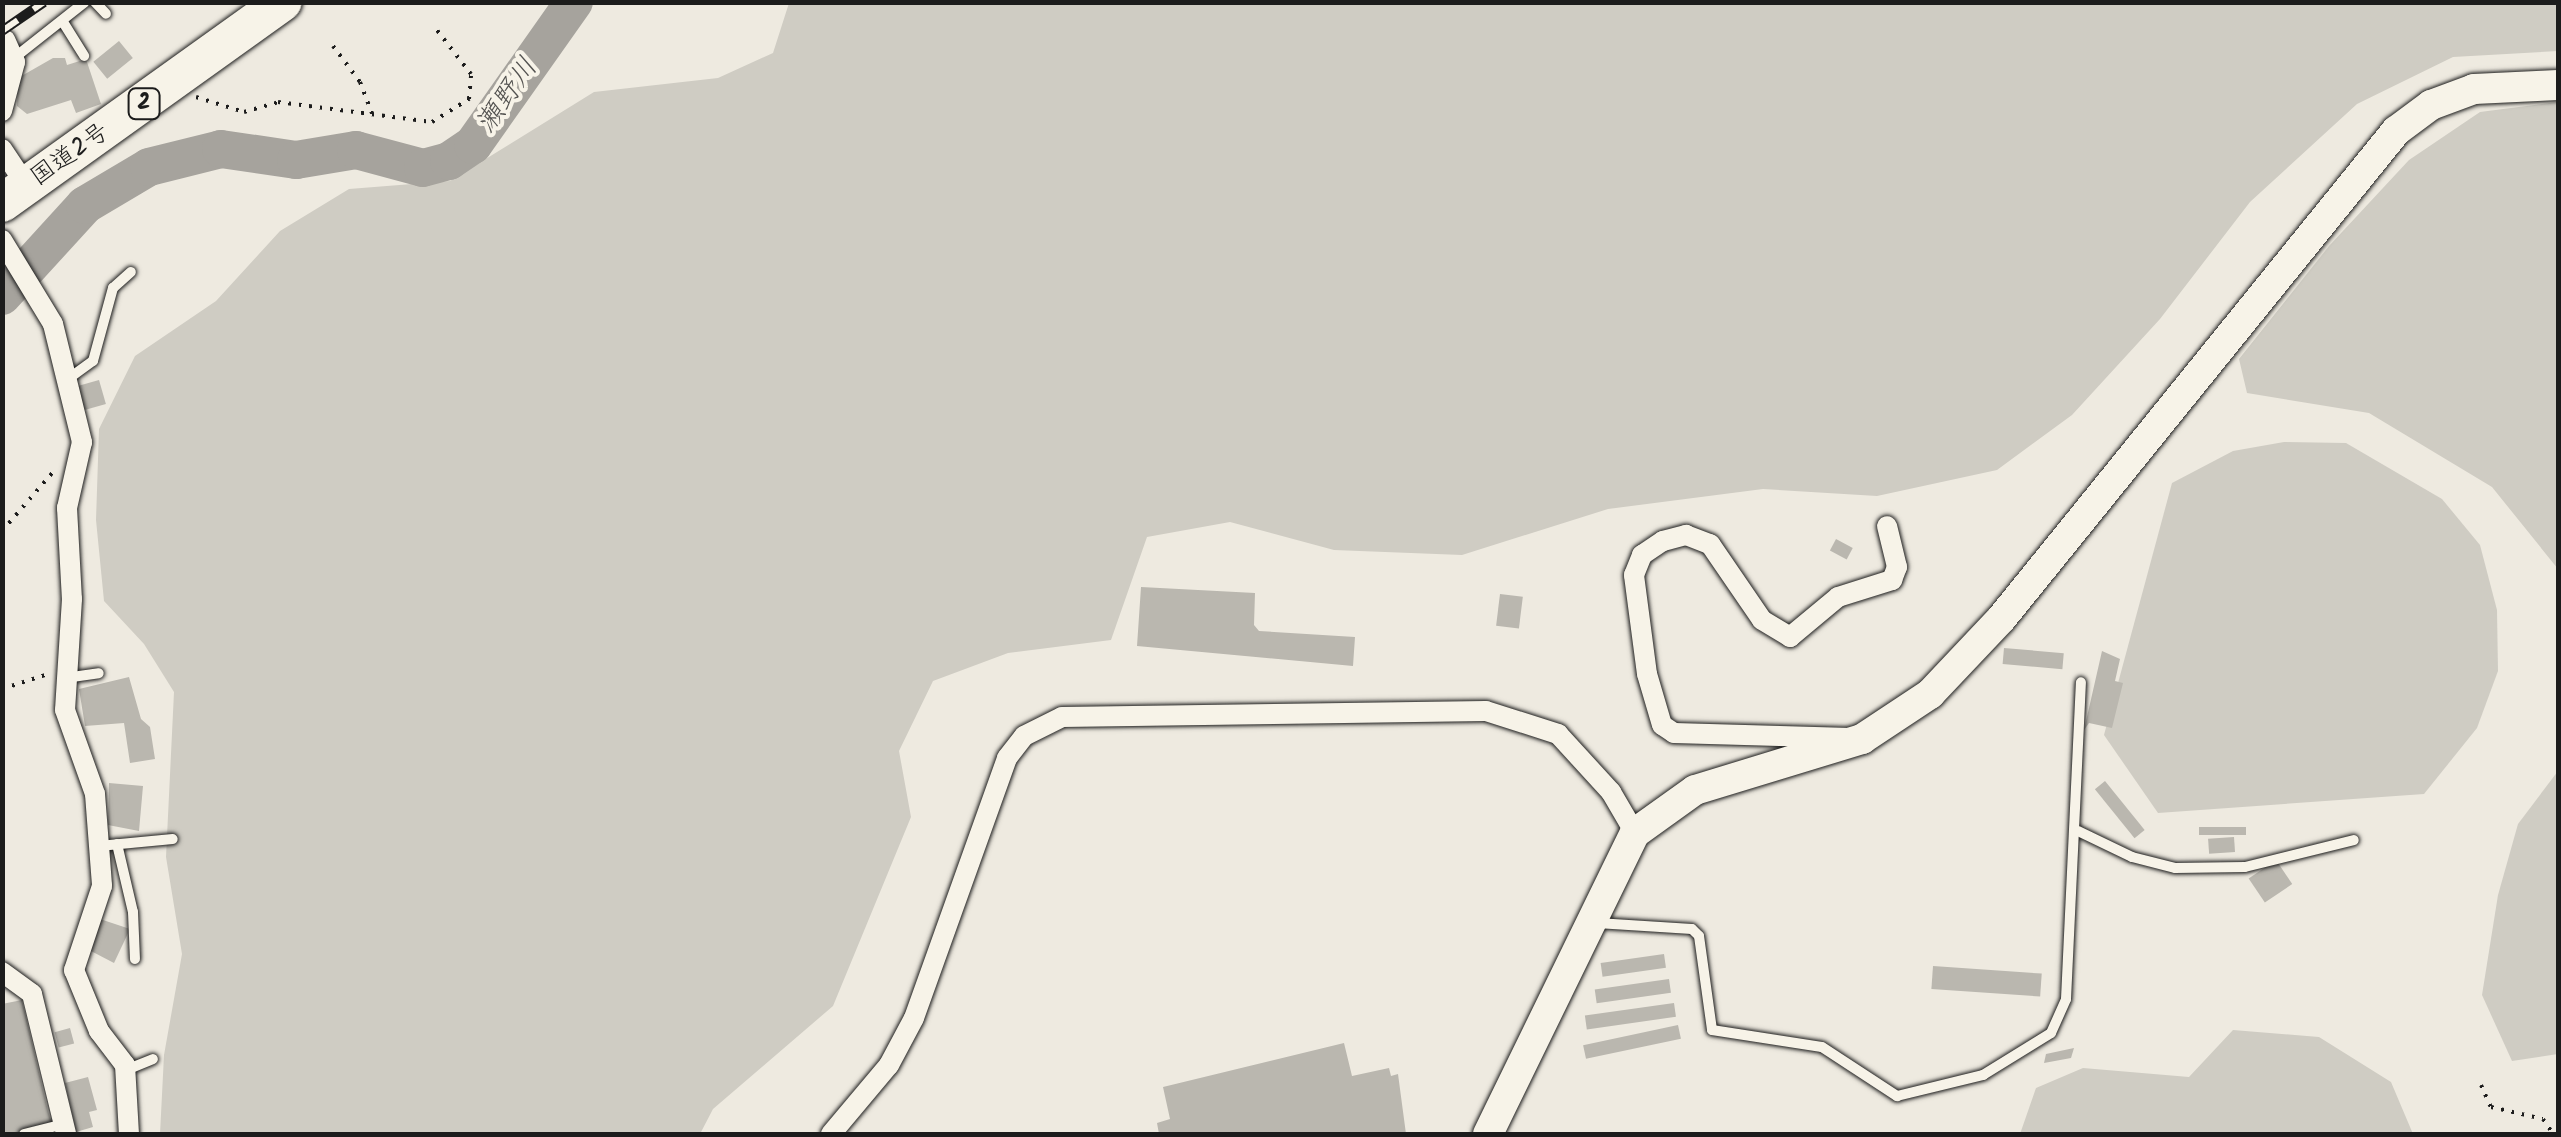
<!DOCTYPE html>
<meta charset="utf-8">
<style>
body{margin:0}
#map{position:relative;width:2561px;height:1137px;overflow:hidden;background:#eeeae0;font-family:Kalam,"Klee One",sans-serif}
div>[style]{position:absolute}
.green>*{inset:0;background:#cfccc3}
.river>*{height:38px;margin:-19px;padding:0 19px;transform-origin:19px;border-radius:19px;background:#a6a39d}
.building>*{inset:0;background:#bab7af;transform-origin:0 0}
.path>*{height:4px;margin-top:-2px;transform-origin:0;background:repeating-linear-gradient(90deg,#1c1c1c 0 2.5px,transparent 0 10.5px)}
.roads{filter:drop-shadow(0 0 2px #1c1c1c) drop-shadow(0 0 2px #1c1c1c)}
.lane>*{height:10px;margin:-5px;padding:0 5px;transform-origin:5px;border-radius:5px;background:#f7f3e8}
.street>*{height:20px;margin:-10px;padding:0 10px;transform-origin:10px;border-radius:10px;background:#f7f3e8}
.secondary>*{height:30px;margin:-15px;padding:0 15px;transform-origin:15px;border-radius:15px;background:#f7f3e8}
.highway>*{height:38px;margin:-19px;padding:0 19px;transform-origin:19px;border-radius:19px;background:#f7f3e8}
.rail>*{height:10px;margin-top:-5px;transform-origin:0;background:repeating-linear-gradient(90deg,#f7f3e8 0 19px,#1c1c1c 0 38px);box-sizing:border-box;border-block:2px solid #1c1c1c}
span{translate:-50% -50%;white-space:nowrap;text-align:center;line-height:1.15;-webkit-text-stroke:8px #f7f3e8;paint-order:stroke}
.shield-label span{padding:2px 8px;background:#f7f3e8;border:2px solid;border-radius:8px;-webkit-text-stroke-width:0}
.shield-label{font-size:22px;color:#1c1c1c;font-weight:700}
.street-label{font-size:25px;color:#1c1c1c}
.water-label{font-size:28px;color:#535250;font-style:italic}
.frame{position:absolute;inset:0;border:5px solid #1c1c1c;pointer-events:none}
</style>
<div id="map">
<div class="green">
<div style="clip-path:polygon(789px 3px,2558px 3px,2558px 51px,2453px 57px,2357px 104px,2250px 202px,2160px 319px,2072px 415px,1997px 470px,1877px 496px,1763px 489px,1608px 509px,1462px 555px,1334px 550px,1230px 522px,1147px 537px,1111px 640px,1008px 653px,933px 681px,899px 751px,911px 817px,833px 1006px,713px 1109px,700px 1134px,160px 1134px,164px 1055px,182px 954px,166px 857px,174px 692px,144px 644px,104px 601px,96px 520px,99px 429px,135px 356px,216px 301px,280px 231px,349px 189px,450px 181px,594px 92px,718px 78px,773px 53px)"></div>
<div style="clip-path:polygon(2558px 102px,2558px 569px,2492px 487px,2369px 413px,2247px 393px,2239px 359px,2329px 246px,2409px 160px,2480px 112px)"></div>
<div style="clip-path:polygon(2284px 442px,2346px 443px,2442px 499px,2480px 545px,2497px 610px,2498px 671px,2477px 728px,2424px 794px,2158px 813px,2104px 735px,2172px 483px,2233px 451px)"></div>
<div style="clip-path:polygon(2558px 771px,2558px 1054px,2512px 1061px,2482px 995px,2498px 895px,2518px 824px)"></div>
<div style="clip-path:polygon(2233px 1030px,2319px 1037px,2391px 1082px,2413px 1134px,2020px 1134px,2036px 1088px,2083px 1068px,2189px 1077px)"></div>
</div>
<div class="river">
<div style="left:2px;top:296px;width:123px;rotate:-47.6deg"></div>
<div style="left:85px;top:205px;width:74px;rotate:-30.7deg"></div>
<div style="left:149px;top:167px;width:74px;rotate:-14deg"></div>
<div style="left:221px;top:149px;width:76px;rotate:8.3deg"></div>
<div style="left:296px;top:160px;width:61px;rotate:-9.5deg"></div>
<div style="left:356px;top:150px;width:69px;rotate:15deg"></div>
<div style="left:423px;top:168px;width:27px;rotate:-15deg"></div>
<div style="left:449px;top:161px;width:29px;rotate:-34deg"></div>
<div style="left:473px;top:145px;width:175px;rotate:-54.8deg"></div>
</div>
<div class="building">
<div style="left:119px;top:41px;width:22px;height:33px;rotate:51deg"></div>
<div style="clip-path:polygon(53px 58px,65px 58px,67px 65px,86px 59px,101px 104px,76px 113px,71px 100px,27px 114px,17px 106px,18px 78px)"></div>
<div style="left:99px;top:380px;width:25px;height:23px;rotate:74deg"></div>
<div style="left:1836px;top:539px;width:19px;height:13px;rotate:28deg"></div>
<div style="clip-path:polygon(1141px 587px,1255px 593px,1254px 625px,1259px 631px,1355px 637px,1353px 666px,1137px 646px)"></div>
<div style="left:1500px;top:594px;width:23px;height:32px;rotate:7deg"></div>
<div style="left:2004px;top:648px;width:60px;height:16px;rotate:5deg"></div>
<div style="clip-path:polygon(2102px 651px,2120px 659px,2115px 681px,2123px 683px,2112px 728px,2089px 723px,2084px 730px)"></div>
<div style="clip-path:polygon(129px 677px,141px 719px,150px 727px,155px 759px,130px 763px,124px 723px,85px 726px,79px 689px)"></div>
<div style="left:2105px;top:781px;width:63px;height:13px;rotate:51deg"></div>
<div style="clip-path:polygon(109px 783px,143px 786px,139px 831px,108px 825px)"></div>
<div style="left:2246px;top:827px;width:8px;height:47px;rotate:90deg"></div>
<div style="left:2234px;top:837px;width:15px;height:26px;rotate:86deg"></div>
<div style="left:2276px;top:860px;width:29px;height:33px;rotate:56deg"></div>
<div style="clip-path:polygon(100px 919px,130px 929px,114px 963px,89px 950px)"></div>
<div style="left:1664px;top:954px;width:14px;height:64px;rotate:82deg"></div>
<div style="left:1933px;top:966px;width:109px;height:23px;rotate:4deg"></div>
<div style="left:1669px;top:979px;width:14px;height:75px;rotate:82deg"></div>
<div style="clip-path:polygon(22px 1000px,48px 1111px,55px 1134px,2px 1134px,2px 1004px)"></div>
<div style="left:1674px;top:1003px;width:14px;height:90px;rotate:82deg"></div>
<div style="left:1678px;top:1025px;width:14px;height:97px;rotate:78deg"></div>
<div style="left:70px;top:1028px;width:16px;height:16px;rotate:75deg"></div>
<div style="clip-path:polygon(1344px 1043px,1352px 1076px,1389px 1068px,1391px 1076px,1398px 1074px,1406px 1134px,1159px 1134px,1157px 1123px,1170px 1119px,1163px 1087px)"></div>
<div style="clip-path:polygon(2074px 1048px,2071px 1058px,2044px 1063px,2046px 1054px)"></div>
<div style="clip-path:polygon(88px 1077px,97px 1110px,89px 1112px,93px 1127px,76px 1132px,65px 1083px)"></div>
</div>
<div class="path">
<div style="left:333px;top:46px;width:45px;rotate:53.1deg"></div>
<div style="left:360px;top:82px;width:40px;rotate:69deg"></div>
<div style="left:196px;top:97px;width:50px;rotate:17.4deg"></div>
<div style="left:244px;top:112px;width:35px;rotate:-16deg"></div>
<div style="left:278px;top:102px;width:155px;rotate:7.4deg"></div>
<div style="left:432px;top:122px;width:44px;rotate:-31.9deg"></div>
<div style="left:469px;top:99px;width:25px;rotate:-85deg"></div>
<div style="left:471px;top:74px;width:62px;rotate:-127.8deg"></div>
<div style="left:2px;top:531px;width:79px;rotate:-49.1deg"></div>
<div style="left:2px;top:689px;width:45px;rotate:-18deg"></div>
<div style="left:2481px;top:1085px;width:24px;rotate:66deg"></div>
<div style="left:2491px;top:1107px;width:53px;rotate:13deg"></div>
<div style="left:2543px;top:1119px;width:18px;rotate:56deg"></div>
</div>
<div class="roads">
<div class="lane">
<div style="left:95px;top:2px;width:16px;rotate:47deg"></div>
<div style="left:63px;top:22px;width:40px;rotate:58deg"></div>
<div style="left:14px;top:58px;width:90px;rotate:-38.3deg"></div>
<div style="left:68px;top:379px;width:31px;rotate:-36deg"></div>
<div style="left:93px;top:361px;width:76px;rotate:-74.7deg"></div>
<div style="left:113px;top:288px;width:24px;rotate:-42deg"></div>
<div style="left:65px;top:678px;width:34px;rotate:-8deg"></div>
<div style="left:2078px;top:831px;width:60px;rotate:25.7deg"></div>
<div style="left:2132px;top:857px;width:44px;rotate:14.3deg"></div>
<div style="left:2175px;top:868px;width:70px;rotate:-0.8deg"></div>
<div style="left:2245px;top:867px;width:112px;rotate:-13.9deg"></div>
<div style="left:117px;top:844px;width:70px;rotate:76.8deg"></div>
<div style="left:133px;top:912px;width:47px;rotate:87.6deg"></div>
<div style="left:99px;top:846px;width:74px;rotate:-5.4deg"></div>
<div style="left:1597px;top:923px;width:95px;rotate:3.6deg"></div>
<div style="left:1692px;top:929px;width:10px;rotate:45deg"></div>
<div style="left:1699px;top:936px;width:95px;rotate:82.1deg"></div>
<div style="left:1712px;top:1030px;width:111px;rotate:8.8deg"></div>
<div style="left:1822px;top:1047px;width:90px;rotate:33.2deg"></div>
<div style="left:1897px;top:1096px;width:89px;rotate:-13.7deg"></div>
<div style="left:1983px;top:1075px;width:80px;rotate:-31.7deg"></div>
<div style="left:2051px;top:1033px;width:37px;rotate:-66deg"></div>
<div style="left:2066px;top:999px;width:317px;rotate:-87.3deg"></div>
<div style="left:126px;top:1070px;width:29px;rotate:-22deg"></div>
<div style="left:24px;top:1134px;width:41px;rotate:-14deg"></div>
</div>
<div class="street">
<div style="left:2px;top:111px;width:51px;rotate:-75.1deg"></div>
<div style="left:15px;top:62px;width:24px;rotate:-114deg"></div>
<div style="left:2px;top:149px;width:43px;rotate:56.3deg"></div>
<div style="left:2px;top:240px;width:98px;rotate:58.7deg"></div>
<div style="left:53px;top:324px;width:122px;rotate:76.2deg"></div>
<div style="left:82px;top:442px;width:68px;rotate:102.8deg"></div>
<div style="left:67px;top:508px;width:91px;rotate:86.9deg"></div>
<div style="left:72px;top:599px;width:111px;rotate:93.6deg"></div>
<div style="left:65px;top:710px;width:89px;rotate:70.3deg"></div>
<div style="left:95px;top:794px;width:92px;rotate:85.6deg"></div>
<div style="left:102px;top:886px;width:89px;rotate:108.4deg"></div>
<div style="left:74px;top:970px;width:66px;rotate:67.7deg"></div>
<div style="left:99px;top:1031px;width:43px;rotate:52.6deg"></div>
<div style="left:125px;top:1065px;width:69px;rotate:86.7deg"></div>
<div style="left:1850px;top:738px;width:176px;rotate:-178.4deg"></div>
<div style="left:1674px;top:733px;width:14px;rotate:-146deg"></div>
<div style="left:1662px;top:725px;width:53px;rotate:-106.4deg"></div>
<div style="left:1647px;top:674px;width:100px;rotate:-97.5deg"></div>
<div style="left:1634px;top:575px;width:22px;rotate:-68deg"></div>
<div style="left:1642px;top:555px;width:25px;rotate:-34deg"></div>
<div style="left:1663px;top:541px;width:24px;rotate:-15deg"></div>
<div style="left:1686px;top:535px;width:26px;rotate:21deg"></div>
<div style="left:1710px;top:544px;width:92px;rotate:55.6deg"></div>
<div style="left:1762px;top:620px;width:33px;rotate:31deg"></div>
<div style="left:1790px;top:637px;width:62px;rotate:-39.8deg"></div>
<div style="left:1838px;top:597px;width:57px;rotate:-17.5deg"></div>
<div style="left:1892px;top:580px;width:14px;rotate:-69deg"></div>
<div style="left:1897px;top:567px;width:42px;rotate:-103.7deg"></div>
<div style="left:2px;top:972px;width:37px;rotate:36deg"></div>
<div style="left:32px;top:994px;width:144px;rotate:76.3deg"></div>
<div style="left:831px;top:1134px;width:90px;rotate:-50deg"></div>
<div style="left:889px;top:1065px;width:53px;rotate:-62deg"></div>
<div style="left:914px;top:1018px;width:276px;rotate:-70.3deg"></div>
<div style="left:1007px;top:758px;width:28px;rotate:-52deg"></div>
<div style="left:1024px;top:736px;width:42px;rotate:-26.6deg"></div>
<div style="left:1062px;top:717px;width:424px;rotate:-0.8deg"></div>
<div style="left:1486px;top:711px;width:76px;rotate:17.7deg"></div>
<div style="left:1558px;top:734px;width:79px;rotate:47.6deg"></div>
<div style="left:1611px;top:792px;width:48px;rotate:59.7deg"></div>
</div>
<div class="secondary">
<div style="left:1488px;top:1134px;width:335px;rotate:-64deg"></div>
<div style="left:1635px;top:833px;width:74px;rotate:-35.6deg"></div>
<div style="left:1695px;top:790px;width:175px;rotate:-17deg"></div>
<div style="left:1862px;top:739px;width:82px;rotate:-33.5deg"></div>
<div style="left:1930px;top:694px;width:103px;rotate:-46.6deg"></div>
<div style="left:2001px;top:619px;width:628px;rotate:-51.01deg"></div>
<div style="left:2396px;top:131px;width:44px;rotate:-36.6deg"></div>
<div style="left:2431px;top:105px;width:46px;rotate:-20.4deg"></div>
<div style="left:2474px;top:89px;width:84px;rotate:-2.7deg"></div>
</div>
<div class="highway">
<div style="left:2px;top:203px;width:345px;rotate:-35.6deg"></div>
</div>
</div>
<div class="rail">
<div style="left:2px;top:31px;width:51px;rotate:-34.6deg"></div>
</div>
<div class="shield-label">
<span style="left:144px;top:104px">2</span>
</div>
<div class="street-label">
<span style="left:70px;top:155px;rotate:-35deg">国道2号</span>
</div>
<div class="water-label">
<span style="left:508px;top:96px;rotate:-55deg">瀬野川</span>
</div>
<div class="frame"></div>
</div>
